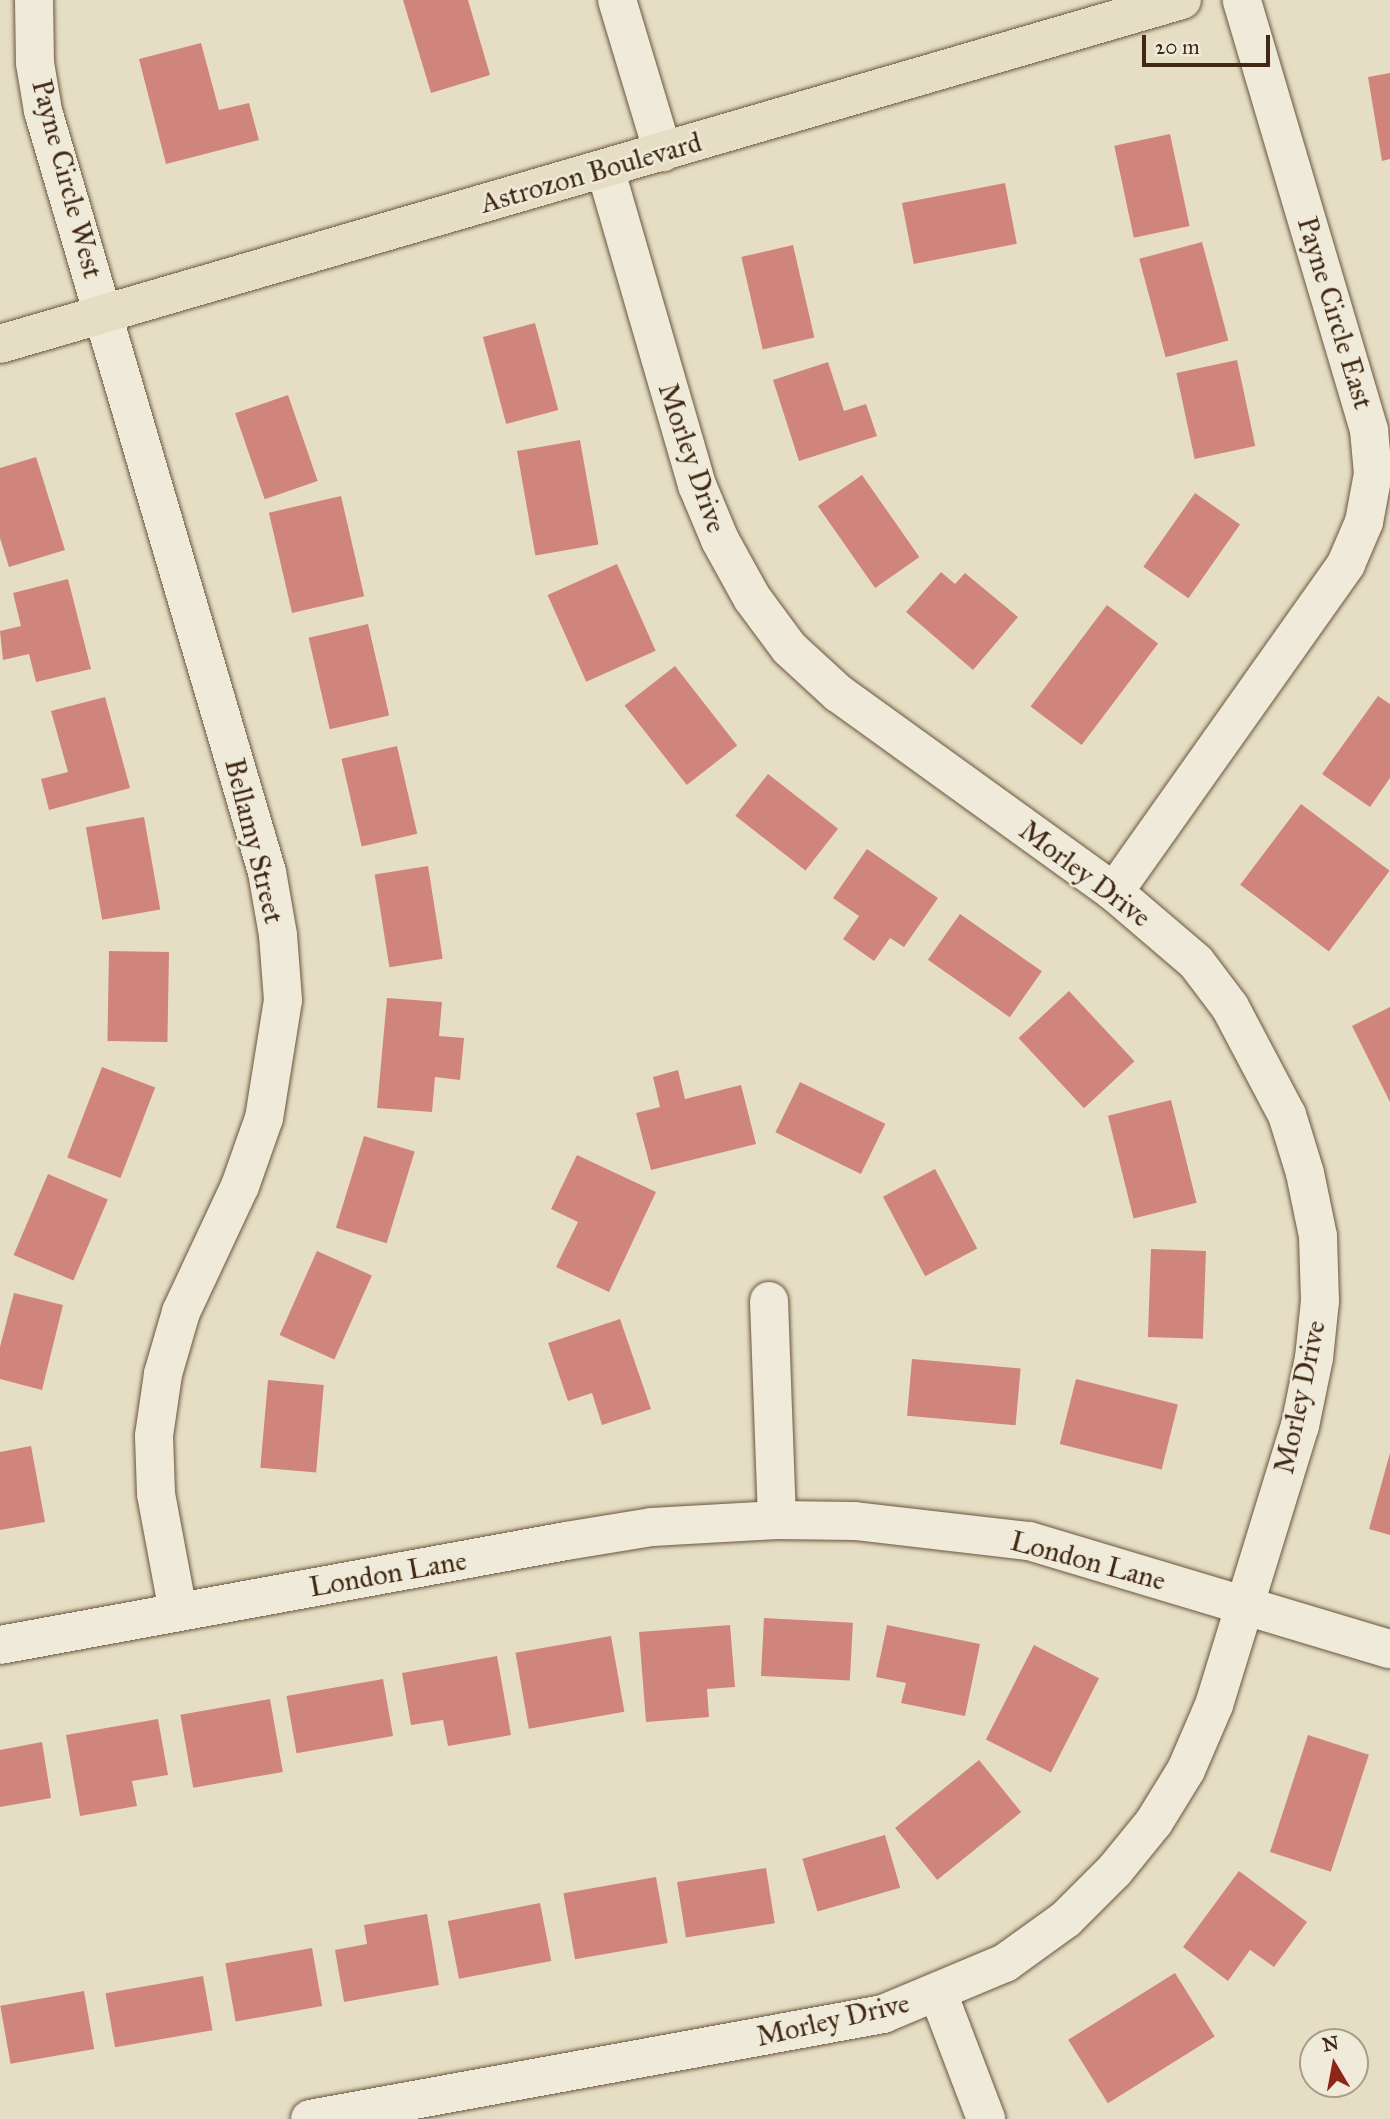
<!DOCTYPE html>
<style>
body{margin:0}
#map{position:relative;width:1390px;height:2119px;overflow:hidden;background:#e6dec4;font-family:"IM FELL Great Primer",serif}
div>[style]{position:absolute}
.building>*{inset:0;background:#d0857c;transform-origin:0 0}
.roads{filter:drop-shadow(0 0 2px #6a563f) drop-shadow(0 0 2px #6a563f)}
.minor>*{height:38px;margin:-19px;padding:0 19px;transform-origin:19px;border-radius:19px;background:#efead9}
.major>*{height:38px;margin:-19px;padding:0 19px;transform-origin:19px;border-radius:19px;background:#e6dec4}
span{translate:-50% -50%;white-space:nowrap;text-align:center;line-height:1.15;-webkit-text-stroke:5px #efead9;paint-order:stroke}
.street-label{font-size:28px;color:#412813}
.north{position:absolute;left:1299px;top:2028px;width:70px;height:70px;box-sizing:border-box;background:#efead9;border:2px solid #a99c8a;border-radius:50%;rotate:350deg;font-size:19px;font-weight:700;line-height:28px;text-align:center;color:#412813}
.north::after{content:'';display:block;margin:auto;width:24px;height:32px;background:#8f2418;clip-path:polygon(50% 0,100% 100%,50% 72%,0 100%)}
.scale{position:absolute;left:1142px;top:35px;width:128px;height:32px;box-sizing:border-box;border:4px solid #412813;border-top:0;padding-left:9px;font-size:21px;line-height:24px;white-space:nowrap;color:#412813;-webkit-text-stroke:5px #efead9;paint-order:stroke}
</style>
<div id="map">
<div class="building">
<div style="clip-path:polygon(403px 0,468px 0,490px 75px,431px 93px)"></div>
<div style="clip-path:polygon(201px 43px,219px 110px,249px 103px,259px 140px,166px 164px,139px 59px)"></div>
<div style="clip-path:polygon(1390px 73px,1390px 159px,1382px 161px,1368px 77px)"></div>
<div style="left:1170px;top:134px;width:94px;height:57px;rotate:78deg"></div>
<div style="left:1005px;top:183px;width:62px;height:105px;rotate:79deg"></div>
<div style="left:1202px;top:242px;width:102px;height:65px;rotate:75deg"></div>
<div style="left:793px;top:245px;width:95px;height:53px;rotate:77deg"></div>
<div style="left:535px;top:323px;width:90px;height:54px;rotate:75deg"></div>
<div style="left:1237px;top:360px;width:88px;height:62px;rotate:78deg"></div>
<div style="clip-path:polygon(828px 362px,844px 411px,866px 404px,877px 436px,799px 461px,773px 380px)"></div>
<div style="left:288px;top:395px;width:91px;height:56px;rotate:71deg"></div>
<div style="left:580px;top:440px;width:106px;height:64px;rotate:80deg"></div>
<div style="clip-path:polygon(36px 457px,65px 550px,9px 567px,0 538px,0 468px)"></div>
<div style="left:862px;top:475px;width:100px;height:54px;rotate:55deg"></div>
<div style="left:1195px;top:493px;width:55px;height:90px;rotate:35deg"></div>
<div style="left:341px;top:496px;width:103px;height:74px;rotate:77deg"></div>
<div style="left:617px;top:564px;width:95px;height:76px;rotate:66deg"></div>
<div style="clip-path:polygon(941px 572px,955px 584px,965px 573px,1018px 617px,973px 670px,906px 612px)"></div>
<div style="clip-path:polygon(68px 579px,91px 669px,36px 682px,29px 654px,3px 660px,0 631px,21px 626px,13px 593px)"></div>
<div style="left:1107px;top:605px;width:64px;height:127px;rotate:37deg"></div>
<div style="left:368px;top:624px;width:94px;height:61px;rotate:77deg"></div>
<div style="left:675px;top:666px;width:101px;height:64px;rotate:52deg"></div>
<div style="clip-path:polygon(1378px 696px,1390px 704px,1390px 778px,1370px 807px,1322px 774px)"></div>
<div style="clip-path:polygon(105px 697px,130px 788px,49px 810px,41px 779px,68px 772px,51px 711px)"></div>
<div style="left:397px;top:746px;width:90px;height:57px;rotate:77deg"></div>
<div style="left:768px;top:774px;width:89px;height:53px;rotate:38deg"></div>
<div style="left:1301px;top:804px;width:111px;height:101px;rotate:37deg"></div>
<div style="left:144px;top:817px;width:94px;height:59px;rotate:80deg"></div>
<div style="clip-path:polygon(867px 849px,938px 898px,904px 947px,890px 938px,874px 961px,843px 939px,859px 916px,833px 898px)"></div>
<div style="left:428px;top:866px;width:94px;height:54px;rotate:81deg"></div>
<div style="left:960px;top:914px;width:100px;height:56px;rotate:35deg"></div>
<div style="left:109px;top:951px;width:60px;height:90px;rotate:1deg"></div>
<div style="left:1069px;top:991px;width:96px;height:69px;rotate:47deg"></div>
<div style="clip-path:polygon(387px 998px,442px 1002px,439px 1036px,464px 1038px,460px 1080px,435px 1077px,432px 1112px,377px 1108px)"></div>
<div style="clip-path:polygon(1390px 1007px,1390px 1102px,1352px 1026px)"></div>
<div style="left:102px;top:1067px;width:57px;height:97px;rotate:21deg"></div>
<div style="clip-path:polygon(678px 1070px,685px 1099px,741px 1085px,756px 1144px,651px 1170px,636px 1113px,660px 1107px,653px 1077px)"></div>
<div style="left:800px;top:1082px;width:95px;height:56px;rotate:26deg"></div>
<div style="left:1171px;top:1100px;width:106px;height:65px;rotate:76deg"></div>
<div style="left:364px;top:1136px;width:53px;height:96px;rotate:17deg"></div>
<div style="clip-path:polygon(577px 1155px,656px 1192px,609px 1292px,556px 1267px,578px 1222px,551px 1209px)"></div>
<div style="left:935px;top:1169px;width:90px;height:59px;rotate:62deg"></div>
<div style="left:48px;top:1174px;width:65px;height:88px;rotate:23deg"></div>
<div style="left:1151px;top:1249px;width:55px;height:88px;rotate:2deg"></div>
<div style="left:317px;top:1251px;width:60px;height:92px;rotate:24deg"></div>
<div style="clip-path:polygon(14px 1293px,63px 1305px,42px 1390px,0 1379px,0 1347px)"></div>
<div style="clip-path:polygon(620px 1319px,651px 1409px,602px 1425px,592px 1393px,568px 1401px,548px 1343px)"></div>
<div style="left:912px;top:1359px;width:109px;height:57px;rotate:5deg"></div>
<div style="left:1076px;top:1379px;width:105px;height:67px;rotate:14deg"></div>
<div style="left:268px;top:1380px;width:56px;height:88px;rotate:5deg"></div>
<div style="clip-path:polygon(31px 1446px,45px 1522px,0 1530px,0 1452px)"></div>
<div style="clip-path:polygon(1390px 1453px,1390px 1535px,1369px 1529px)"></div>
<div style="left:764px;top:1618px;width:89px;height:58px;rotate:3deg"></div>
<div style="clip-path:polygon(730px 1625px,735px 1687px,707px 1689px,709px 1717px,646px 1722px,639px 1632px)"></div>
<div style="clip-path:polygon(887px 1625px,980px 1644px,965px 1716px,901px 1703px,906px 1683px,876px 1677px)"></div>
<div style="left:611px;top:1636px;width:77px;height:97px;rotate:80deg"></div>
<div style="left:1034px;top:1645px;width:73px;height:106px;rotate:27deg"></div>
<div style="clip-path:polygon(497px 1656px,511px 1735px,448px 1746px,443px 1720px,411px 1725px,402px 1673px)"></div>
<div style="left:383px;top:1679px;width:58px;height:98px;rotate:80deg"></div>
<div style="left:270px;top:1699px;width:74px;height:91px;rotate:80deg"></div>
<div style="clip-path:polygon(158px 1719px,168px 1775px,132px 1781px,137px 1806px,80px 1816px,66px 1735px)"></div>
<div style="left:1308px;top:1735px;width:64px;height:123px;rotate:18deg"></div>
<div style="clip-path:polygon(42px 1742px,51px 1798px,0 1807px,0 1750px)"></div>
<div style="left:979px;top:1760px;width:67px;height:108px;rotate:51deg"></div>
<div style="left:885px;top:1835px;width:55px;height:86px;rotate:74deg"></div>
<div style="left:766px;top:1868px;width:56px;height:90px;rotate:81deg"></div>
<div style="clip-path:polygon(1239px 1871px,1307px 1922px,1274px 1967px,1250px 1950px,1228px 1981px,1183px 1947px)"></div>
<div style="left:656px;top:1877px;width:67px;height:94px;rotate:80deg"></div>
<div style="left:540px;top:1903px;width:59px;height:94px;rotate:79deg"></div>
<div style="clip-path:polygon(427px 1914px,439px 1985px,344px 2002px,335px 1950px,367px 1944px,364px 1925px)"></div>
<div style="left:312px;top:1948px;width:59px;height:88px;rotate:80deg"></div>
<div style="left:1175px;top:1973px;width:75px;height:126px;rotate:58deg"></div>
<div style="left:203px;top:1976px;width:55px;height:99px;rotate:80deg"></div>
<div style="left:84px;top:1991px;width:59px;height:85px;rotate:80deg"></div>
</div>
<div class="roads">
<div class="minor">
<div style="left:34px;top:0;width:63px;rotate:89.1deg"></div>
<div style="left:35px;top:63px;width:49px;rotate:80.5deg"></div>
<div style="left:43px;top:111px;width:793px;rotate:73.6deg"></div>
<div style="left:267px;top:872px;width:64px;rotate:80.1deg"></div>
<div style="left:278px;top:935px;width:65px;rotate:85.6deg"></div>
<div style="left:283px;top:1000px;width:120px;rotate:99.1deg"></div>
<div style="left:264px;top:1118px;width:72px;rotate:109.4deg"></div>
<div style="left:240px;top:1186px;width:139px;rotate:115.1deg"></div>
<div style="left:181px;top:1312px;width:65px;rotate:106.2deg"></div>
<div style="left:163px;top:1374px;width:63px;rotate:98.3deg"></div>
<div style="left:154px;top:1436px;width:58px;rotate:88deg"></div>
<div style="left:156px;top:1494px;width:120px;rotate:79.4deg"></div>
<div style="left:617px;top:0;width:159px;rotate:73.2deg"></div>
<div style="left:1114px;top:892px;width:402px;rotate:-54.7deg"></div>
<div style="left:1346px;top:564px;width:46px;rotate:-66.8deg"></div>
<div style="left:1364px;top:522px;width:49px;rotate:-79.4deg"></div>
<div style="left:1373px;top:474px;width:44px;rotate:-95.2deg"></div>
<div style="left:1369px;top:430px;width:448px;rotate:-106.5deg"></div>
<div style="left:769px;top:1301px;width:219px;rotate:87.9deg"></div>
<div style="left:0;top:1645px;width:575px;rotate:-10.41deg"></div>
<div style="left:566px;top:1541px;width:87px;rotate:-9.2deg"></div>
<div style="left:652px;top:1527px;width:125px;rotate:-3.2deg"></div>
<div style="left:777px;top:1520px;width:78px;rotate:0.7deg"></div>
<div style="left:855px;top:1521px;width:175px;rotate:6.6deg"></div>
<div style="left:1029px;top:1541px;width:377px;rotate:16.7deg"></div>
<div style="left:938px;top:1993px;width:135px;rotate:69.1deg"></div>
<div style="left:310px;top:2119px;width:583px;rotate:-10.38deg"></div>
<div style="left:883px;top:2014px;width:132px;rotate:-22.7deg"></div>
<div style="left:1005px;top:1963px;width:75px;rotate:-35.8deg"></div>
<div style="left:1066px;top:1919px;width:69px;rotate:-45deg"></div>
<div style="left:1115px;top:1870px;width:62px;rotate:-50.9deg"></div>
<div style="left:1154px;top:1822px;width:61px;rotate:-58.4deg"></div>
<div style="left:1186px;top:1770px;width:71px;rotate:-66.7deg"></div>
<div style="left:1214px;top:1705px;width:292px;rotate:-72.9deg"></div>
<div style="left:1300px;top:1426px;width:69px;rotate:-78.4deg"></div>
<div style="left:1314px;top:1358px;width:57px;rotate:-84deg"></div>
<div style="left:1320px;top:1301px;width:65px;rotate:-91.8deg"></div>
<div style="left:1318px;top:1236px;width:64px;rotate:-101.7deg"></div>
<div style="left:1305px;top:1173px;width:61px;rotate:-107.2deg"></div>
<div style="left:1287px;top:1115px;width:122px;rotate:-117.8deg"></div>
<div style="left:1230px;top:1007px;width:56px;rotate:-127.1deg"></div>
<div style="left:1196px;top:962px;width:108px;rotate:-139.5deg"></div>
<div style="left:1114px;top:892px;width:339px;rotate:-144.2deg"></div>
<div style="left:839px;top:694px;width:68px;rotate:-137.4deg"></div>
<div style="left:789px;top:648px;width:62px;rotate:-126.5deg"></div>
<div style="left:752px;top:598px;width:66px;rotate:-118.9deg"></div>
<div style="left:720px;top:540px;width:60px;rotate:-112.7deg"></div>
<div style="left:697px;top:485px;width:329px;rotate:-106.2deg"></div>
</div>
<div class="major">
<div style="left:0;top:344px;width:1231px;rotate:-16.23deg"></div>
</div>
</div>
<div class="street-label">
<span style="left:591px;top:173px;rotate:-16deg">Astrozon Boulevard</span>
<span style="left:67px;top:179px;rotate:75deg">Payne Circle West</span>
<span style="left:1335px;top:313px;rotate:73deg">Payne Circle East</span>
<span style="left:692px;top:458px;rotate:71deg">Morley Drive</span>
<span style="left:254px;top:841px;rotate:76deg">Bellamy Street</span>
<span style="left:1085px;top:874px;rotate:37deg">Morley Drive</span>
<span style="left:1300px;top:1397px;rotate:-78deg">Morley Drive</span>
<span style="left:1088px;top:1561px;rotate:15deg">London Lane</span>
<span style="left:388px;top:1574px;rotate:-10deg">London Lane</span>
<span style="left:833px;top:2020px;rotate:-13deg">Morley Drive</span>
</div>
<div class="north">N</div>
<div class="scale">20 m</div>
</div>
